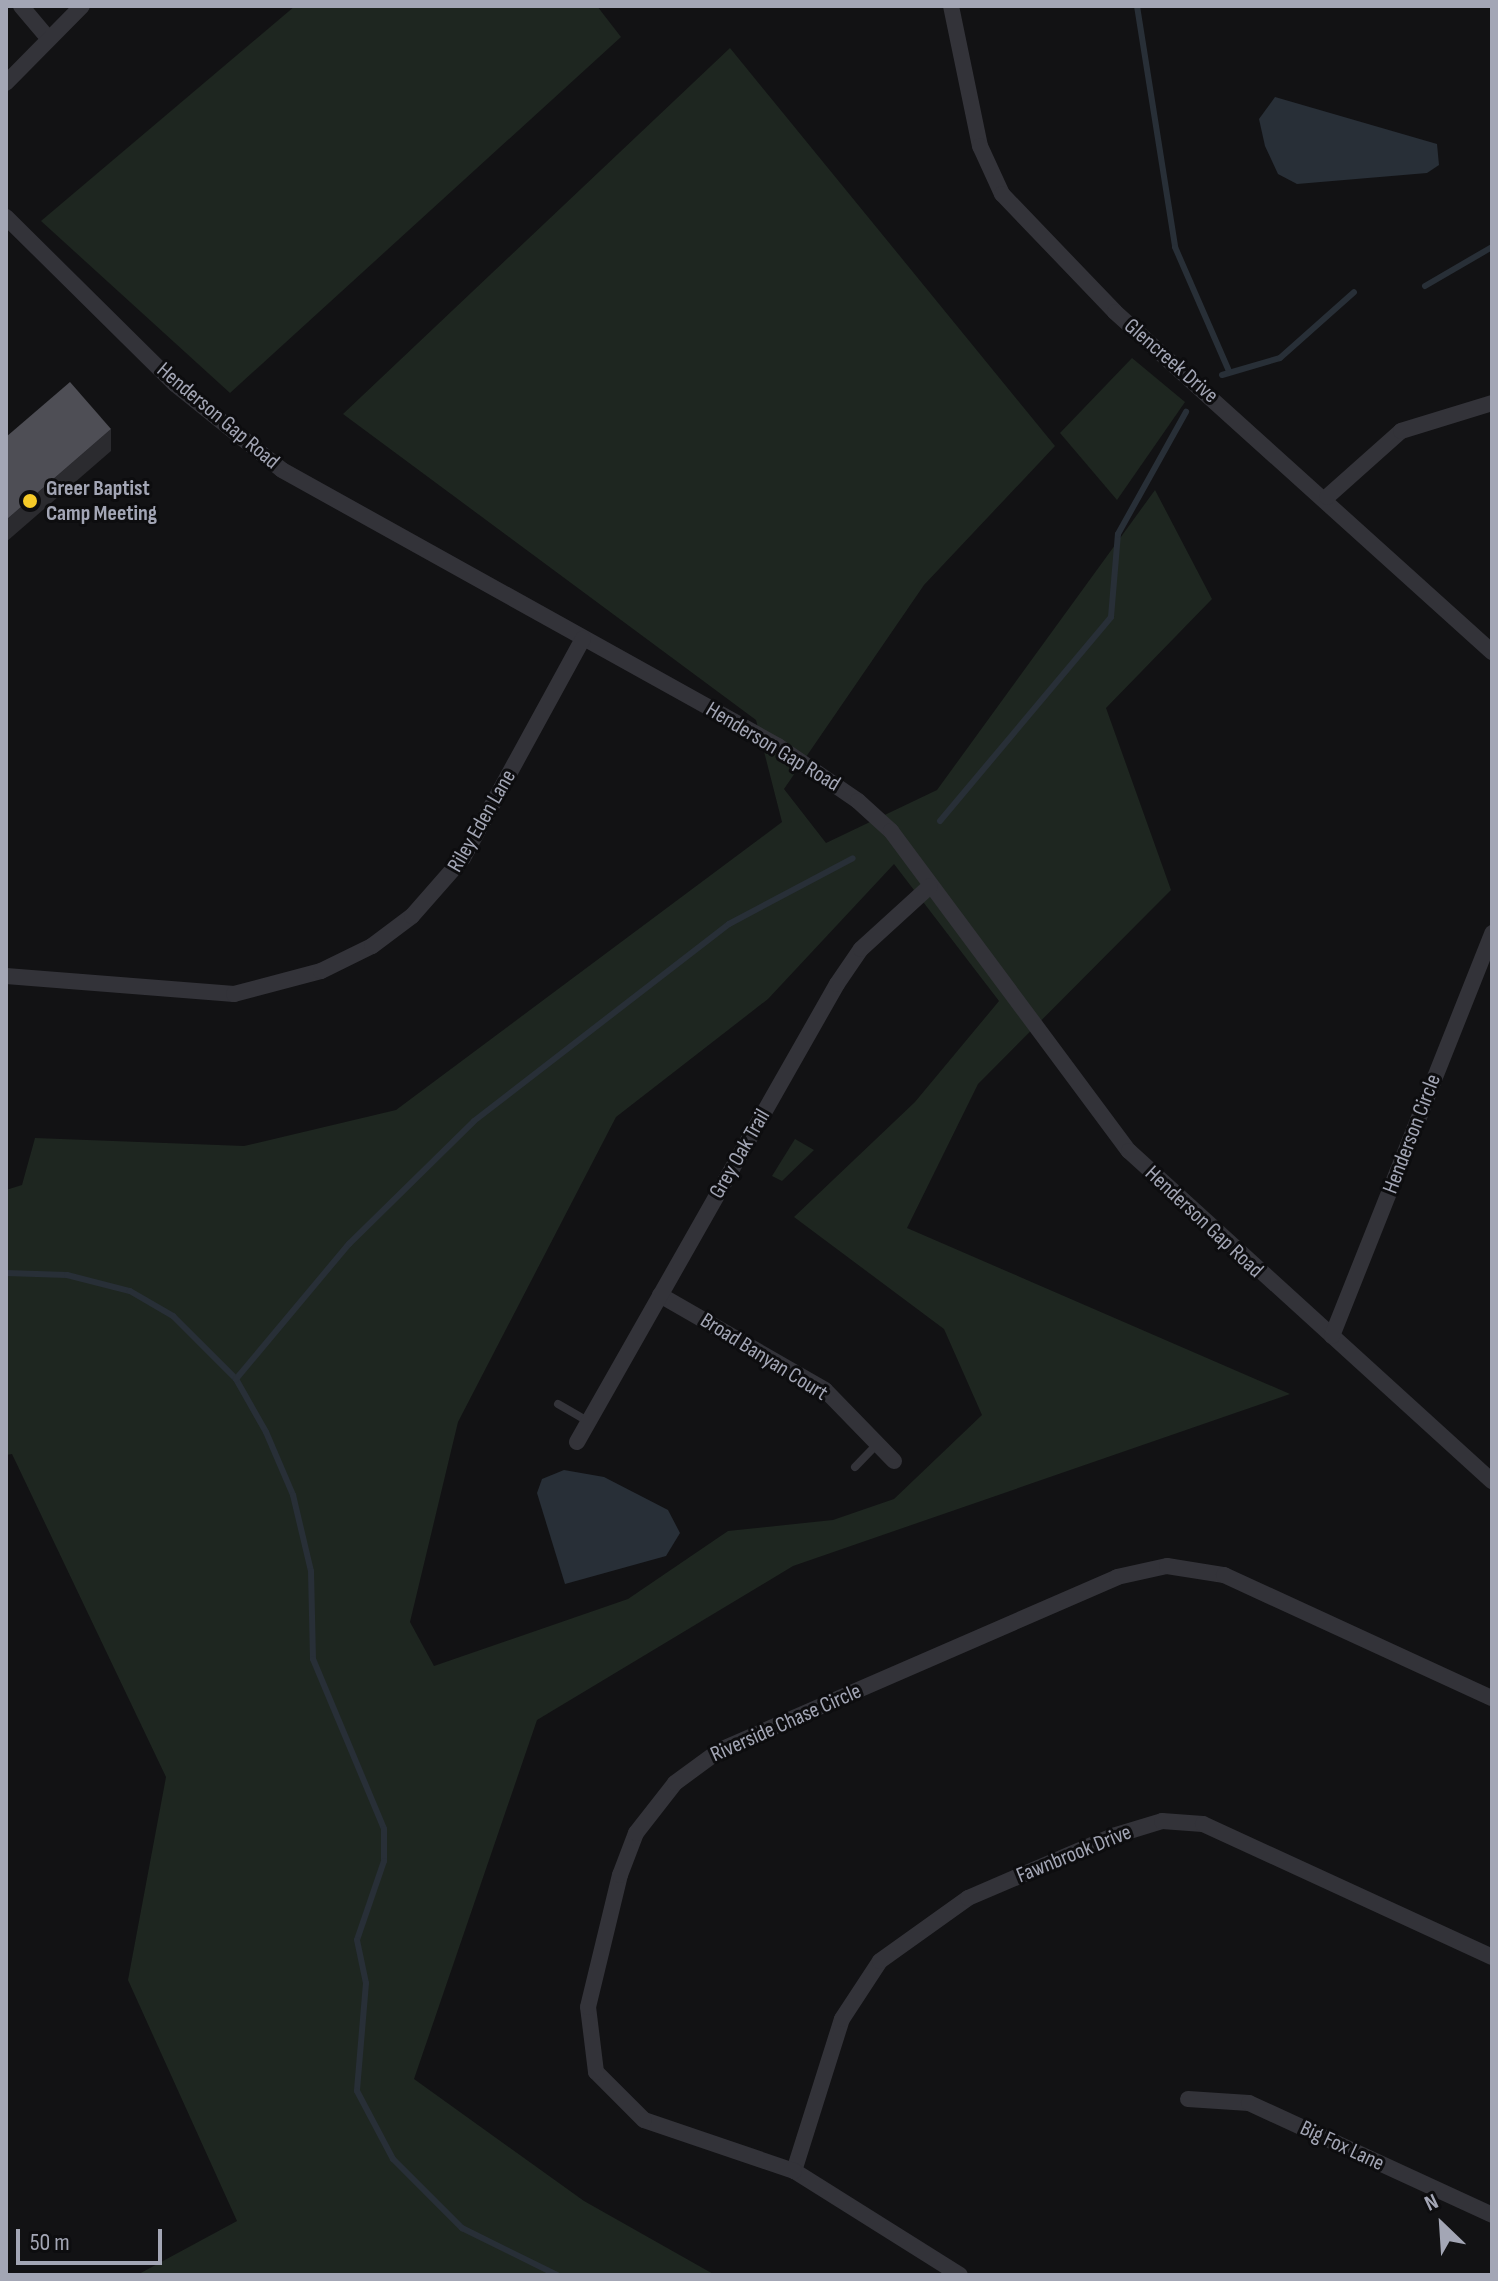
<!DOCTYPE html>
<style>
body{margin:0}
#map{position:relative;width:1498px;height:2281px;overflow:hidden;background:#121214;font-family:"Sofia Sans Condensed",sans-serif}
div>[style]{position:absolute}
.green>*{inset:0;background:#1e2620}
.water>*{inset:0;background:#282f37}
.stream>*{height:6px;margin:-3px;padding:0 3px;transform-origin:3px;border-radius:3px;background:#282f37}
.lane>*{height:8px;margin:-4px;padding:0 4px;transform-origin:4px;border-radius:4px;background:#333339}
.street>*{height:16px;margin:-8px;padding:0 8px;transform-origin:8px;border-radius:8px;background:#333339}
.shaded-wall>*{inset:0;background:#2b2b2f}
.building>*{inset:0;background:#4e4e55}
.dots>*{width:22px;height:22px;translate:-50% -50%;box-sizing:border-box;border:4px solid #0d0d0f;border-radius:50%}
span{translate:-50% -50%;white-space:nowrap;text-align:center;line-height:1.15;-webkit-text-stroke:6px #0d0d0f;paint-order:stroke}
.street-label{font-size:22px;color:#a3a6b5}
.poi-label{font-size:22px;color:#a3a6b5;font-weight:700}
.left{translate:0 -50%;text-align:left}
.frame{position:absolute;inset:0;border:8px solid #a3a6b5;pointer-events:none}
.north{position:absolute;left:1402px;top:2185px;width:80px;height:80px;-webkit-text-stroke:6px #0d0d0f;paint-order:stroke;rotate:335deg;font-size:22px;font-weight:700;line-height:32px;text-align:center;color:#a3a6b5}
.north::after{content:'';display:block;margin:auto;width:28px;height:36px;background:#a3a6b5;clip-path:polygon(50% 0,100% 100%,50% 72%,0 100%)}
.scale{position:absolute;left:16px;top:2229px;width:146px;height:36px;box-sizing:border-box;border:4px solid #a3a6b5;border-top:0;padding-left:10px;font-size:24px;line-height:28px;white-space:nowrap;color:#a3a6b5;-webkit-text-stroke:6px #0d0d0f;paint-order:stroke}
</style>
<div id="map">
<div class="green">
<div style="clip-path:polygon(295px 6px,597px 6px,621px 37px,230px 393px,41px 221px)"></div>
<div style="clip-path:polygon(evenodd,730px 48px,1055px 446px,924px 585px,784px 789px,826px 843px,937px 790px,1155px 490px,1212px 599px,1106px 708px,1171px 890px,978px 1084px,907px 1228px,1290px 1394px,793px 1566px,537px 1720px,414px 2079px,584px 2201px,715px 2275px,137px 2275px,237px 2221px,128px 1980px,166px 1777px,12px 1454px,6px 1455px,6px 1190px,22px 1185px,35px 1138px,244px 1146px,396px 1110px,782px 822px,756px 720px,343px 414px,730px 48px,894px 864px,999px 1001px,915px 1102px,794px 1217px,944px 1329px,982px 1415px,894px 1499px,833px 1520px,728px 1531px,628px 1599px,434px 1666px,410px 1622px,458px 1422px,616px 1117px,768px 999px,894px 864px)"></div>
<div style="clip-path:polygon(1132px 358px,1185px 402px,1117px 500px,1060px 433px)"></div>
<div style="clip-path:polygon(795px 1139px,814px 1150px,782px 1181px,772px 1176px)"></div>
</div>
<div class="water">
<div style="clip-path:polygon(1275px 97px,1437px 144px,1439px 165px,1427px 173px,1297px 184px,1278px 174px,1265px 146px,1259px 119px)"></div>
<div style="clip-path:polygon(564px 1470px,604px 1477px,668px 1510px,680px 1533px,666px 1556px,565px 1584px,537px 1493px,542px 1479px)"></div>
</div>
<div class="stream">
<div style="left:1137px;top:6px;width:244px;rotate:81deg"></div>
<div style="left:1175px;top:247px;width:135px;rotate:66.5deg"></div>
<div style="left:1425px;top:286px;width:78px;rotate:-30.2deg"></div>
<div style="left:1222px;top:375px;width:60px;rotate:-16.3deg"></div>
<div style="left:1280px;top:358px;width:99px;rotate:-41.7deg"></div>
<div style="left:940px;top:821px;width:266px;rotate:-50deg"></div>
<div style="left:1111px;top:617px;width:83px;rotate:-85.2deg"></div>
<div style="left:1118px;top:534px;width:140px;rotate:-60.9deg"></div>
<div style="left:6px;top:1273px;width:61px;rotate:1.9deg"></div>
<div style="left:67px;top:1275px;width:65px;rotate:14.3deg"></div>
<div style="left:130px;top:1291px;width:50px;rotate:30.2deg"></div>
<div style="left:173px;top:1316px;width:89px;rotate:45deg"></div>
<div style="left:236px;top:1379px;width:61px;rotate:60.5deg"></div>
<div style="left:266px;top:1432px;width:69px;rotate:66.8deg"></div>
<div style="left:293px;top:1495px;width:78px;rotate:76.7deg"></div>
<div style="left:311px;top:1571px;width:88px;rotate:88.7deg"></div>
<div style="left:313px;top:1659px;width:184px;rotate:67.3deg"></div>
<div style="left:384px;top:1829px;width:32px;rotate:90deg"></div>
<div style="left:384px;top:1861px;width:83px;rotate:108.9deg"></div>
<div style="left:357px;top:1940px;width:44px;rotate:78.2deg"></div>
<div style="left:366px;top:1983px;width:108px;rotate:94.8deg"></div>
<div style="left:357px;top:2091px;width:77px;rotate:62.1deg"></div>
<div style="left:393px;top:2159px;width:98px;rotate:45deg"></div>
<div style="left:462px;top:2228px;width:106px;rotate:26.3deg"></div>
<div style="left:236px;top:1379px;width:176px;rotate:-50.1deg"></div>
<div style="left:349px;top:1244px;width:175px;rotate:-44.5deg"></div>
<div style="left:474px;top:1121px;width:322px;rotate:-37.7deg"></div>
<div style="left:729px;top:924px;width:140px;rotate:-28deg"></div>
</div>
<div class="lane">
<div style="left:558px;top:1404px;width:34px;rotate:30deg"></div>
<div style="left:855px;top:1467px;width:32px;rotate:-46deg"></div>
</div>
<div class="street">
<div style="left:21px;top:6px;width:42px;rotate:49.8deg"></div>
<div style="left:951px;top:6px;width:143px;rotate:78.3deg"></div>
<div style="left:980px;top:146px;width:53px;rotate:65.4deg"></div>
<div style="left:1002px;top:194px;width:163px;rotate:46.2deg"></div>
<div style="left:1115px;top:312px;width:508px;rotate:42.05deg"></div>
<div style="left:6px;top:83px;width:108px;rotate:-45.4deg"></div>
<div style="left:6px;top:217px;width:238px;rotate:44.7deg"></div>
<div style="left:175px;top:384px;width:137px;rotate:38.8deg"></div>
<div style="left:282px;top:470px;width:568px;rotate:29.09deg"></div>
<div style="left:778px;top:746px;width:97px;rotate:34.5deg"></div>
<div style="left:858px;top:801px;width:45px;rotate:42.3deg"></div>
<div style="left:891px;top:831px;width:399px;rotate:53.4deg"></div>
<div style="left:1129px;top:1151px;width:491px;rotate:42.3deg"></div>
<div style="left:1327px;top:497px;width:99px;rotate:-41.7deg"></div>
<div style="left:1401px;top:431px;width:95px;rotate:-17.1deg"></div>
<div style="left:6px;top:976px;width:229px;rotate:4.5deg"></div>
<div style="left:234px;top:994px;width:90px;rotate:-14.8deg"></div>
<div style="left:321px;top:971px;width:57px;rotate:-26.1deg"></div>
<div style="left:372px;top:946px;width:50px;rotate:-36.9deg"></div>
<div style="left:412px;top:916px;width:77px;rotate:-48.7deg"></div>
<div style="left:463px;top:858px;width:250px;rotate:-61.3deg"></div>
<div style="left:660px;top:1295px;width:190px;rotate:29.9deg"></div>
<div style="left:825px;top:1390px;width:99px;rotate:45.8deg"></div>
<div style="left:1332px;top:1336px;width:434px;rotate:-68.3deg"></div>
<div style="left:577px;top:1442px;width:527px;rotate:-60.42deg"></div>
<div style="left:837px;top:984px;width:42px;rotate:-55.6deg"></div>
<div style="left:861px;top:949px;width:93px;rotate:-42.4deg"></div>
<div style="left:1188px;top:2099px;width:61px;rotate:3.8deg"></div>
<div style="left:1249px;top:2103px;width:268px;rotate:24.7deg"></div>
<div style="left:794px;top:2171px;width:159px;rotate:-72.5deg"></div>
<div style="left:842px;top:2019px;width:69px;rotate:-56.8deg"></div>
<div style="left:880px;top:1961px;width:108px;rotate:-35.6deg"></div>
<div style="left:968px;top:1898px;width:158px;rotate:-23.2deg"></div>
<div style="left:1113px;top:1836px;width:51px;rotate:-17deg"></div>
<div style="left:1162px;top:1821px;width:41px;rotate:4.2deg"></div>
<div style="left:1203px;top:1824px;width:318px;rotate:24.7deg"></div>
<div style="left:960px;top:2275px;width:196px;rotate:-147.9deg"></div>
<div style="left:794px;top:2171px;width:158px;rotate:-161.2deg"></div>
<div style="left:644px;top:2120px;width:68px;rotate:-135deg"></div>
<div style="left:596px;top:2072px;width:65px;rotate:-97deg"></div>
<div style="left:588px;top:2007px;width:136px;rotate:-76.4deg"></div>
<div style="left:620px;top:1875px;width:45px;rotate:-69.1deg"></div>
<div style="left:636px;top:1833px;width:63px;rotate:-52deg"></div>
<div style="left:675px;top:1783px;width:56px;rotate:-36.3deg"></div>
<div style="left:720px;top:1750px;width:433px;rotate:-23.5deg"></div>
<div style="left:1117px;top:1577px;width:51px;rotate:-12.4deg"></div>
<div style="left:1167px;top:1566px;width:58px;rotate:9deg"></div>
<div style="left:1224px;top:1575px;width:295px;rotate:24.7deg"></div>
</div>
<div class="shaded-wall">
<div style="clip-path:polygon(111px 429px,111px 451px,6px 542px,6px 520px)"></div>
</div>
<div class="building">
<div style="clip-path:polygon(70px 382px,111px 429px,6px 520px,6px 437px)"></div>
</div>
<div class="dots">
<div style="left:30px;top:501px;background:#f6ca28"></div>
</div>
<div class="street-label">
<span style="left:1171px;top:361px;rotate:41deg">Glencreek Drive</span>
<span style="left:218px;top:416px;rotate:40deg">Henderson Gap Road</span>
<span style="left:773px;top:747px;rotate:31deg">Henderson Gap Road</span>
<span style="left:482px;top:821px;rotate:-60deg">Riley Eden Lane</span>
<span style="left:1412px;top:1134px;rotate:-69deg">Henderson Circle</span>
<span style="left:740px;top:1154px;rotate:-60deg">Grey Oak Trail</span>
<span style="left:1204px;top:1222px;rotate:43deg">Henderson Gap Road</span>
<span style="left:764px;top:1357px;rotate:32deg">Broad Banyan Court</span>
<span style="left:786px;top:1723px;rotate:-24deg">Riverside Chase Circle</span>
<span style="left:1074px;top:1854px;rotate:-22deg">Fawnbrook Drive</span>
<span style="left:1342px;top:2146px;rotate:25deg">Big Fox Lane</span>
</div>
<div class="poi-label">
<span class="left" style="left:46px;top:501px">Greer Baptist<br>Camp Meeting</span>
</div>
<div class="frame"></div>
<div class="north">N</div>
<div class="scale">50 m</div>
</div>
